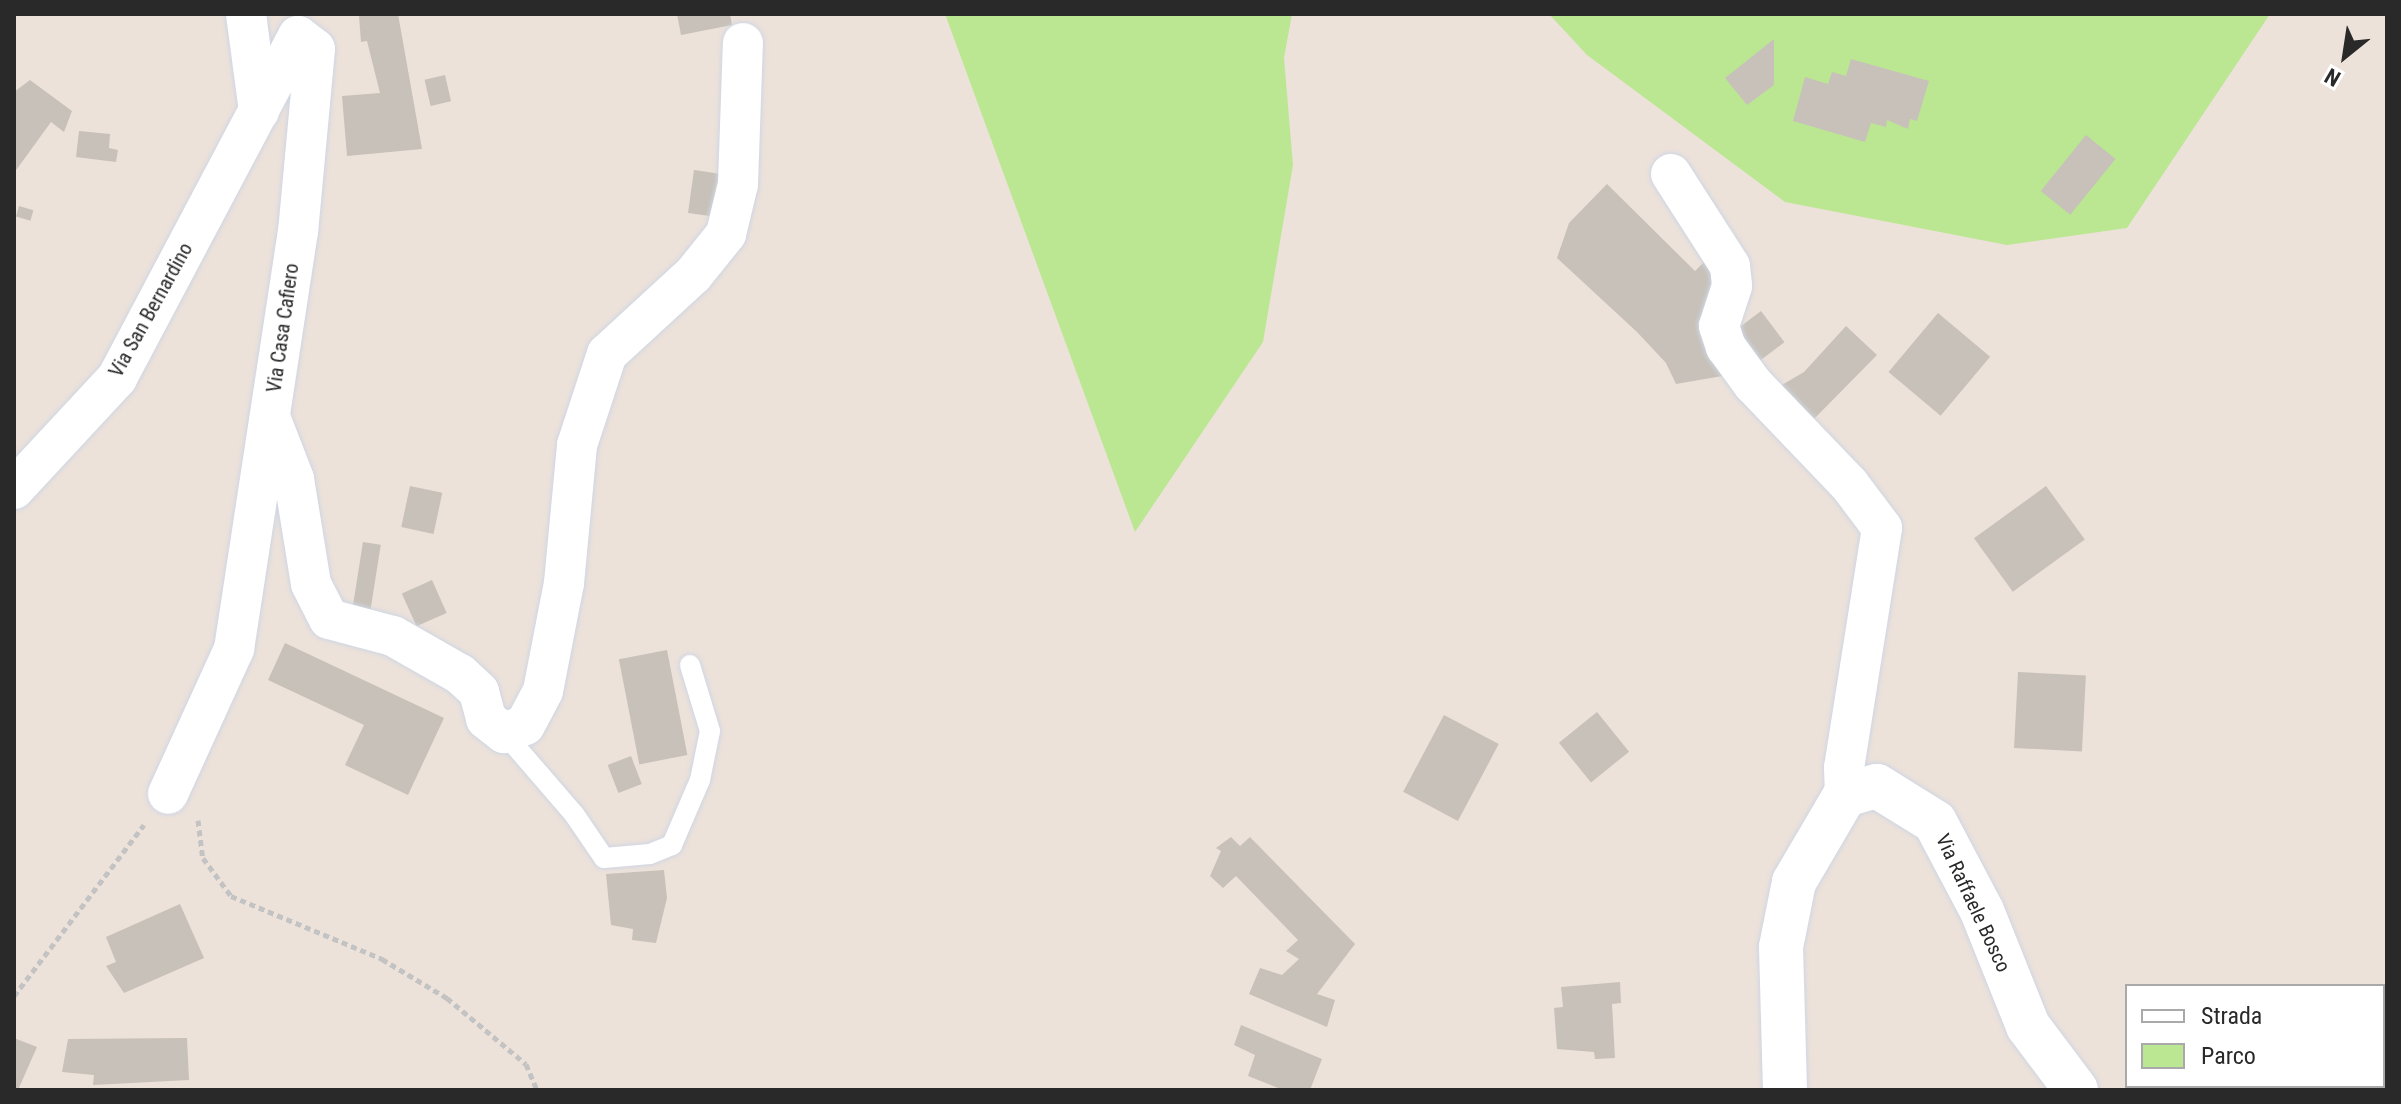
<!DOCTYPE html>
<style>
body{margin:0}
#map{position:relative;width:2401px;height:1104px;overflow:hidden;background:#ede2da;font-family:"Roboto Condensed",sans-serif}
div>[style]{position:absolute}
.green>*{inset:0;background:#bbe793}
.building>*{inset:0;background:#c7c1b9;transform-origin:0 0}
.path>*{height:5px;margin-top:-2.5px;transform-origin:0;background:repeating-linear-gradient(90deg,#c3c3c3 0 6px,transparent 0 10px)}
.roads{filter:drop-shadow(0 0 2px #cfd6e3) drop-shadow(0 0 2px #cfd6e3)}
.lane>*{height:20px;margin:-10px;padding:0 10px;transform-origin:10px;border-radius:10px;background:#fff}
.street>*{height:40px;margin:-20px;padding:0 20px;transform-origin:20px;border-radius:20px;background:#fff}
.secondary>*{height:44px;margin:-22px;padding:0 22px;transform-origin:22px;border-radius:22px;background:#fff}
span{translate:-50% -50%;white-space:nowrap;text-align:center;line-height:1.15;-webkit-text-stroke:7px #fff;paint-order:stroke}
.street-label{font-size:20px;color:#292929}
.frame{position:absolute;inset:0;border:16px solid #292929;pointer-events:none}
.legend{position:absolute;left:2125px;top:984px;width:260px;height:104px;box-sizing:border-box;background:#fff;border:2px solid #a9a9a9;margin:0;padding:10px 14px;list-style:none;font-size:24px;color:#292929}
.legend li{display:flex;align-items:center;gap:16px;height:40px}
.legend b{width:40px;border:2px solid #a9a9a9}
.north{position:absolute;left:2305px;top:16px;width:80px;height:80px;-webkit-text-stroke:6px #fff;paint-order:stroke;rotate:210deg;font-size:22px;font-weight:700;line-height:32px;text-align:center;color:#292929}
.north::after{content:'';display:block;margin:auto;width:28px;height:36px;background:#292929;clip-path:polygon(50% 0,100% 100%,50% 72%,0 100%)}
</style>
<div id="map">
<div class="green">
<div style="clip-path:polygon(945px 14px,1292px 14px,1284px 58px,1293px 165px,1263px 342px,1135px 532px)"></div>
<div style="clip-path:polygon(1549px 14px,2270px 14px,2127px 228px,2007px 245px,1785px 202px,1587px 55px)"></div>
</div>
<div class="building">
<div style="clip-path:polygon(398px 14px,422px 149px,347px 156px,342px 96px,380px 93px,367px 41px,361px 42px,359px 16px)"></div>
<div style="clip-path:polygon(677px 14px,730px 14px,732px 25px,681px 35px)"></div>
<div style="clip-path:polygon(1774px 39px,1774px 85px,1747px 105px,1725px 78px)"></div>
<div style="clip-path:polygon(1851px 59px,1929px 81px,1917px 121px,1910px 119px,1908px 129px,1887px 120px,1886px 127px,1871px 123px,1865px 142px,1793px 121px,1805px 77px,1828px 84px,1832px 72px,1846px 76px)"></div>
<div style="left:445px;top:75px;width:27px;height:21px;rotate:77deg"></div>
<div style="clip-path:polygon(30px 80px,72px 111px,64px 132px,51px 122px,14px 173px,14px 92px)"></div>
<div style="clip-path:polygon(79px 131px,110px 134px,109px 148px,118px 150px,116px 162px,76px 157px)"></div>
<div style="left:2086px;top:135px;width:38px;height:72px;rotate:39deg"></div>
<div style="clip-path:polygon(694px 170px,721px 174px,710px 216px,688px 213px)"></div>
<div style="clip-path:polygon(1607px 184px,1695px 271px,1706px 260px,1718px 272px,1728px 375px,1676px 384px,1666px 363px,1637px 332px,1557px 258px,1569px 223px)"></div>
<div style="left:19px;top:206px;width:15px;height:11px;rotate:16deg"></div>
<div style="left:1761px;top:311px;width:39px;height:32px;rotate:53deg"></div>
<div style="left:1938px;top:313px;width:68px;height:77px;rotate:40deg"></div>
<div style="clip-path:polygon(1846px 326px,1877px 355px,1811px 422px,1775px 389px,1804px 372px)"></div>
<div style="left:410px;top:486px;width:33px;height:42px;rotate:12deg"></div>
<div style="left:2046px;top:486px;width:66px;height:89px;rotate:54deg"></div>
<div style="left:363px;top:542px;width:18px;height:66px;rotate:9deg"></div>
<div style="left:432px;top:580px;width:36px;height:33px;rotate:66deg"></div>
<div style="clip-path:polygon(285px 643px,444px 718px,408px 795px,345px 765px,364px 725px,268px 680px)"></div>
<div style="left:667px;top:650px;width:107px;height:49px;rotate:79deg"></div>
<div style="left:2018px;top:672px;width:68px;height:76px;rotate:3deg"></div>
<div style="left:1597px;top:712px;width:51px;height:49px;rotate:51deg"></div>
<div style="left:1444px;top:715px;width:62px;height:87px;rotate:28deg"></div>
<div style="left:631px;top:756px;width:30px;height:25px;rotate:69deg"></div>
<div style="clip-path:polygon(1231px 837px,1240px 846px,1250px 837px,1355px 944px,1317px 994px,1335px 1000px,1327px 1027px,1249px 994px,1260px 968px,1282px 975px,1299px 959px,1286px 951px,1298px 940px,1236px 876px,1223px 888px,1210px 876px,1221px 851px,1216px 848px)"></div>
<div style="clip-path:polygon(664px 870px,667px 898px,656px 943px,632px 940px,633px 929px,611px 925px,606px 874px)"></div>
<div style="clip-path:polygon(180px 904px,204px 958px,124px 993px,106px 966px,116px 962px,106px 937px)"></div>
<div style="clip-path:polygon(1620px 982px,1621px 1003px,1612px 1004px,1615px 1058px,1595px 1059px,1594px 1052px,1557px 1049px,1554px 1008px,1563px 1007px,1561px 987px)"></div>
<div style="clip-path:polygon(1241px 1025px,1322px 1059px,1310px 1090px,1283px 1090px,1248px 1076px,1255px 1055px,1234px 1045px)"></div>
<div style="clip-path:polygon(14px 1038px,37px 1047px,18px 1090px,14px 1090px)"></div>
<div style="clip-path:polygon(187px 1038px,189px 1080px,93px 1085px,94px 1075px,62px 1072px,68px 1039px)"></div>
</div>
<div class="path">
<div style="left:198px;top:820px;width:38px;rotate:83deg"></div>
<div style="left:203px;top:858px;width:47px;rotate:53.6deg"></div>
<div style="left:231px;top:896px;width:164px;rotate:22.6deg"></div>
<div style="left:382px;top:959px;width:76px;rotate:31deg"></div>
<div style="left:447px;top:998px;width:103px;rotate:39.9deg"></div>
<div style="left:526px;top:1064px;width:28px;rotate:67deg"></div>
<div style="left:14px;top:996px;width:215px;rotate:-52.8deg"></div>
</div>
<div class="roads">
<div class="lane">
<div style="left:504px;top:733px;width:107px;rotate:49.2deg"></div>
<div style="left:574px;top:814px;width:53px;rotate:55.7deg"></div>
<div style="left:604px;top:858px;width:46px;rotate:-5deg"></div>
<div style="left:650px;top:854px;width:24px;rotate:-22deg"></div>
<div style="left:672px;top:845px;width:71px;rotate:-66.7deg"></div>
<div style="left:700px;top:780px;width:50px;rotate:-78.5deg"></div>
<div style="left:710px;top:731px;width:69px;rotate:-106.9deg"></div>
</div>
<div class="street">
<div style="left:246px;top:14px;width:98px;rotate:82.4deg"></div>
<div style="left:1671px;top:174px;width:109px;rotate:57.3deg"></div>
<div style="left:1730px;top:266px;width:20px;rotate:84deg"></div>
<div style="left:1732px;top:286px;width:42px;rotate:108deg"></div>
<div style="left:1719px;top:326px;width:22px;rotate:72deg"></div>
<div style="left:1726px;top:347px;width:46px;rotate:53.9deg"></div>
<div style="left:1753px;top:384px;width:139px;rotate:46.2deg"></div>
<div style="left:1849px;top:484px;width:55px;rotate:53.1deg"></div>
<div style="left:1882px;top:528px;width:242px;rotate:99deg"></div>
<div style="left:1844px;top:767px;width:28px;rotate:88deg"></div>
<div style="left:270px;top:417px;width:66px;rotate:68.8deg"></div>
<div style="left:294px;top:479px;width:106px;rotate:80.8deg"></div>
<div style="left:311px;top:584px;width:39px;rotate:63deg"></div>
<div style="left:329px;top:619px;width:66px;rotate:14.9deg"></div>
<div style="left:393px;top:636px;width:77px;rotate:29.6deg"></div>
<div style="left:460px;top:674px;width:26px;rotate:43deg"></div>
<div style="left:479px;top:692px;width:28px;rotate:75deg"></div>
<div style="left:486px;top:719px;width:23px;rotate:38deg"></div>
<div style="left:504px;top:733px;width:22px;rotate:-21deg"></div>
<div style="left:525px;top:725px;width:38px;rotate:-62deg"></div>
<div style="left:543px;top:691px;width:110px;rotate:-79deg"></div>
<div style="left:564px;top:583px;width:139px;rotate:-84.6deg"></div>
<div style="left:577px;top:445px;width:96px;rotate:-71.8deg"></div>
<div style="left:607px;top:354px;width:117px;rotate:-42.6deg"></div>
<div style="left:693px;top:275px;width:53px;rotate:-51.2deg"></div>
<div style="left:726px;top:234px;width:51px;rotate:-76.5deg"></div>
<div style="left:738px;top:184px;width:141px;rotate:-88deg"></div>
<div style="left:14px;top:489px;width:151px;rotate:-47.1deg"></div>
<div style="left:117px;top:378px;width:387px;rotate:-62.1deg"></div>
<div style="left:298px;top:36px;width:21px;rotate:37deg"></div>
<div style="left:315px;top:49px;width:183px;rotate:95.3deg"></div>
<div style="left:298px;top:231px;width:423px;rotate:98.7deg"></div>
<div style="left:234px;top:649px;width:159px;rotate:114.5deg"></div>
</div>
<div class="secondary">
<div style="left:1785px;top:1090px;width:143px;rotate:-91.6deg"></div>
<div style="left:1781px;top:947px;width:66px;rotate:-78.7deg"></div>
<div style="left:1794px;top:882px;width:101px;rotate:-59.6deg"></div>
<div style="left:1845px;top:795px;width:33px;rotate:-16deg"></div>
<div style="left:1877px;top:786px;width:68px;rotate:31.8deg"></div>
<div style="left:1935px;top:822px;width:101px;rotate:62.2deg"></div>
<div style="left:1982px;top:911px;width:124px;rotate:68.2deg"></div>
<div style="left:2028px;top:1026px;width:80px;rotate:53.1deg"></div>
</div>
</div>
<div class="street-label">
<span style="left:151px;top:310px;rotate:-61deg">Via San Bernardino</span>
<span style="left:283px;top:328px;rotate:-82deg">Via Casa Cafiero</span>
<span style="left:1973px;top:903px;rotate:65deg">Via Raffaele Bosco</span>
</div>
<div class="frame"></div>
<ul class="legend">
<li><b style="height:10px;background:#fff"></b>Strada</li>
<li><b style="height:22px;background:#bbe793"></b>Parco</li>
</ul>
<div class="north">N</div>
</div>
